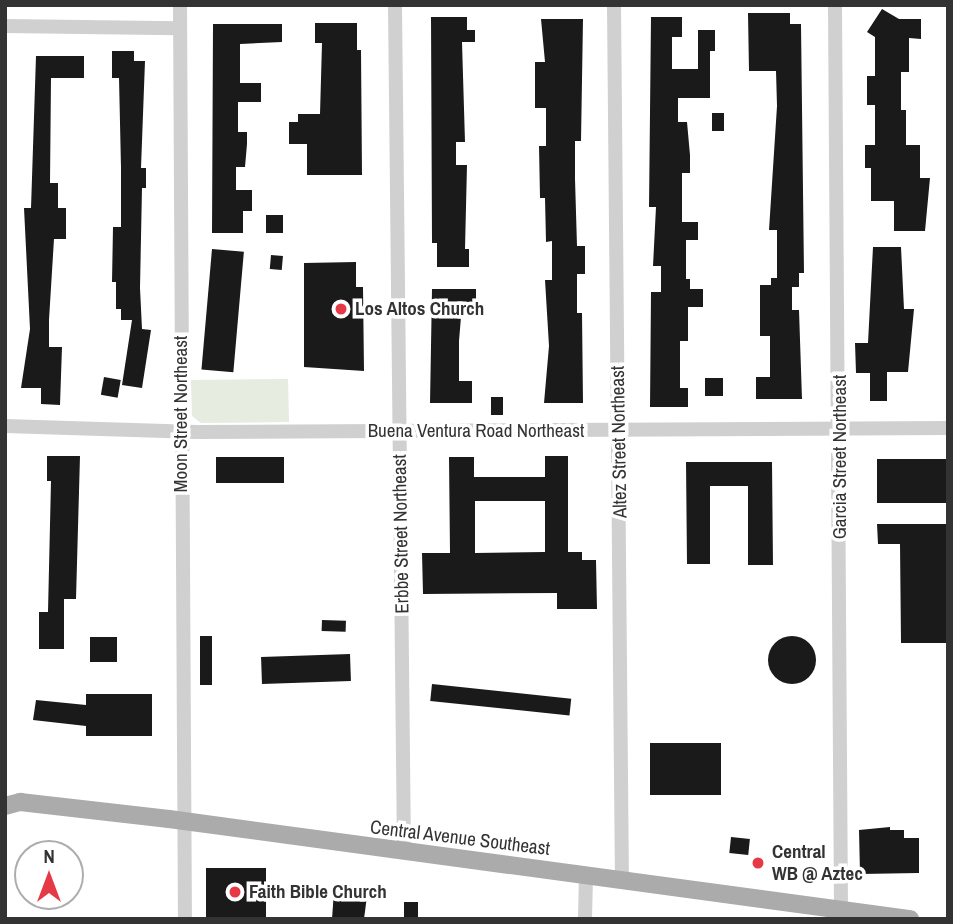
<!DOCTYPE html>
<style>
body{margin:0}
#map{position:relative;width:953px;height:924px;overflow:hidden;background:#fff;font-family:"Archivo Narrow",sans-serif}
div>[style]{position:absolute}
.green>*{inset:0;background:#e6ecdf}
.building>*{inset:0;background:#1a1a1a;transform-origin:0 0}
.round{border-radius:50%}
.minor>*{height:14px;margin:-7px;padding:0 7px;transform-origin:7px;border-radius:7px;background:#d0d0d0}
.major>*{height:18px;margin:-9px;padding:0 9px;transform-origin:9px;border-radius:9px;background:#ababab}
.dots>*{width:19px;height:19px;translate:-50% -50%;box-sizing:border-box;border:4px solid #fff;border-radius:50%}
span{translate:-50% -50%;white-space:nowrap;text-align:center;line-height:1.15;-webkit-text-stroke:7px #fff;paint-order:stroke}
.poi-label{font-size:19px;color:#333;font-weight:700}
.left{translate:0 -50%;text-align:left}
.street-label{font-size:19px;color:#333}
.frame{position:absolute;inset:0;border:7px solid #333;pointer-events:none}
.north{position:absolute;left:14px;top:840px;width:70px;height:70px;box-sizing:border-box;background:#fff;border:2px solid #adadad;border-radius:50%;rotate:0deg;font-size:19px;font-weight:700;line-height:28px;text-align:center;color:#333}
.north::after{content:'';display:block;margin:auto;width:24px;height:32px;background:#e63946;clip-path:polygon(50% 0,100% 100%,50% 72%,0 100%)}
</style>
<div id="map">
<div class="green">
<div style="clip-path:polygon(288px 379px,289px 422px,201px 423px,192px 416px,191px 380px)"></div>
</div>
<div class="building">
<div style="clip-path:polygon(882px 9px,899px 19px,921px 19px,921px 39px,909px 38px,909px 72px,901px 72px,901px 110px,906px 110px,906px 145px,920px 145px,920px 178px,930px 178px,925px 231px,894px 231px,894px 201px,871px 201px,871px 168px,865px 168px,865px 145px,875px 145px,875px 105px,867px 105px,867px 76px,875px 76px,875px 37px,867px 32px)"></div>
<div style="clip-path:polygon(748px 13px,790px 13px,790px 24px,801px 24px,804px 273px,799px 273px,799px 287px,792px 287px,792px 310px,799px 310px,802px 399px,756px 399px,756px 377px,770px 377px,770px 336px,760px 336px,760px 285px,771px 285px,771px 278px,777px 278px,777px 230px,769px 230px,777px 106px,776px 71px,749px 71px)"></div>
<div style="clip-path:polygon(431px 17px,467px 17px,467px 30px,475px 30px,475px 42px,462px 42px,465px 142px,456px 142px,456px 165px,467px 165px,465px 249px,469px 249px,469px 267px,437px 267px,437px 243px,432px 243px)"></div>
<div style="clip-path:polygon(651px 17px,682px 17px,682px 37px,672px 37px,672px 69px,698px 69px,698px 30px,715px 30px,715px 51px,710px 51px,710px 98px,678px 98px,678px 122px,687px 122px,690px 155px,690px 173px,682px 173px,682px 222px,698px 222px,698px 240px,686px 240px,686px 279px,690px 279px,690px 289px,703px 289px,703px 307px,688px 307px,688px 341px,680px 341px,680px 388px,688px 388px,688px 407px,650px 407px,651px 292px,661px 292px,661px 266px,653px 266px,656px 207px,649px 207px)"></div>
<div style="clip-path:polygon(541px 19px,583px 19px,581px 141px,575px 141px,575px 179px,577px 246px,585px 246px,585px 274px,577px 274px,577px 313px,582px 313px,583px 403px,544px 403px,549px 346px,545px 280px,552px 280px,552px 241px,546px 242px,545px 198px,540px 198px,539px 146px,546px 146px,546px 108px,535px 108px,535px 62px,545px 62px)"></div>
<div style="clip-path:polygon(315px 23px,357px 23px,357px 50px,361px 50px,362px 175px,307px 175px,307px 144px,289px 144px,289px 122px,298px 122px,298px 114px,320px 114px,322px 43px,315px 43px)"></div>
<div style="clip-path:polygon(213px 24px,282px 24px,282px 42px,240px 44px,240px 83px,261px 83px,261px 102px,238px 102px,238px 132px,247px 132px,247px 144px,245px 167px,236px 167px,236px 190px,252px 190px,252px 211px,243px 211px,243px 233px,212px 233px)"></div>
<div style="clip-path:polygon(112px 51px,134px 51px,134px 61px,145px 61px,141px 168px,146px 168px,146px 188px,142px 188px,140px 288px,142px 329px,151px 330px,142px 388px,122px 385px,132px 320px,121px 320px,121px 309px,116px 309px,116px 282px,112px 282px,113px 227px,121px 227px,121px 168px,119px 78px,112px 78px)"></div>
<div style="clip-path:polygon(36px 56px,84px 56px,84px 78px,51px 78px,50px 183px,58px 183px,58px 208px,66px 208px,66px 239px,54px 239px,49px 320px,49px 347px,62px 347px,60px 405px,41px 404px,41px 388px,21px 388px,30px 329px,24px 208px,31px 208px)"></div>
<div style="left:712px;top:113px;width:12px;height:18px"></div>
<div style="left:266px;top:215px;width:17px;height:18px"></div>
<div style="clip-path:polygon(873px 247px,901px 247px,904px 309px,914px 309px,908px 372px,887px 372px,887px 401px,870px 401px,870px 373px,856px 373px,855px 343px,868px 343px)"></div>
<div style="left:212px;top:249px;width:32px;height:121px;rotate:5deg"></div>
<div style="left:271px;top:255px;width:12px;height:14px;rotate:5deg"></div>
<div style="clip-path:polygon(356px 262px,356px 287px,363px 287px,364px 371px,304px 367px,304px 263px)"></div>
<div style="clip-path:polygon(432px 289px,476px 289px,476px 305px,462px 305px,459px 341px,459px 381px,472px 381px,472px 403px,430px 403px)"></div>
<div style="left:104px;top:377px;width:17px;height:18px;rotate:10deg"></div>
<div style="left:705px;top:378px;width:18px;height:18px"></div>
<div style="left:491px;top:397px;width:12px;height:18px"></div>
<div style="clip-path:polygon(47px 456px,80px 456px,76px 599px,64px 599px,64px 649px,39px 649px,39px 612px,48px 612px,51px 481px,47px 481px)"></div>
<div style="clip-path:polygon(evenodd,545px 456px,568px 456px,568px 552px,582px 552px,582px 560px,596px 560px,597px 609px,557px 609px,557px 593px,423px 594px,422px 553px,450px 553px,449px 457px,474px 457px,474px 477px,545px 477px,545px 456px,475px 501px,545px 501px,545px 552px,475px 553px,475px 501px)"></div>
<div style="left:216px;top:457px;width:68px;height:26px"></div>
<div style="left:877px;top:459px;width:70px;height:44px"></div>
<div style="clip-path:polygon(686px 462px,772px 462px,773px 565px,748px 565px,748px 486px,710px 486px,710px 564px,687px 564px)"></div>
<div style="clip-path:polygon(877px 524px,947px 524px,948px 643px,901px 643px,900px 544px,878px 544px)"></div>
<div style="left:322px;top:620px;width:24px;height:11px;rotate:2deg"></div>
<div class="round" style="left:768px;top:636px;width:48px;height:48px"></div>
<div style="left:200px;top:636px;width:12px;height:49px"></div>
<div style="left:90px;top:637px;width:27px;height:25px"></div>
<div style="left:350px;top:654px;width:27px;height:89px;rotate:88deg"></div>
<div style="left:432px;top:684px;width:140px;height:17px;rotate:6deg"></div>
<div style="clip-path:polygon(86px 694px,152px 694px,152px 736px,86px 736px,86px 726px,33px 720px,36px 700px,86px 705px)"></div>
<div style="left:650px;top:743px;width:71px;height:52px"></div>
<div style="clip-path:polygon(890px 827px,890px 830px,904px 830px,904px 838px,919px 838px,919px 873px,860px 874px,859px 830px)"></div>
<div style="left:731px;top:837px;width:19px;height:16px;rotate:6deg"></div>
<div style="left:206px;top:868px;width:60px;height:51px"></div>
<div style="clip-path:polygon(334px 891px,367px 896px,364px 919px,332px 919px)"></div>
<div style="left:404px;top:902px;width:14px;height:17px"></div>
</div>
<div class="minor">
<div style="left:180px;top:5px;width:914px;rotate:89.69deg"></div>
<div style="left:395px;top:5px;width:847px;rotate:89.39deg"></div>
<div style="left:614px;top:5px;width:874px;rotate:89.48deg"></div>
<div style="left:835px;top:5px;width:904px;rotate:89.62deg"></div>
<div style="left:5px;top:26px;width:174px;rotate:0.7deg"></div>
<div style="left:5px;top:426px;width:192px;rotate:1.8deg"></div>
<div style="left:197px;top:432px;width:751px;rotate:-0.31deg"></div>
<div style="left:585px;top:919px;width:45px;rotate:-88.7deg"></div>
</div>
<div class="major">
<div style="left:5px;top:806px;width:16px;rotate:-15deg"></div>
<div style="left:20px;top:802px;width:150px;rotate:6.5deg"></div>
<div style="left:169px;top:819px;width:748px;rotate:7.69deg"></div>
</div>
<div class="dots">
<div style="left:341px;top:309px;background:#e63946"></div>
<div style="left:758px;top:863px;background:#e63946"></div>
<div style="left:235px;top:892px;background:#e63946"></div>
</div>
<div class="poi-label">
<span class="left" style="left:355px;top:309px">Los Altos Church</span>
<span class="left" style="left:772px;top:863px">Central<br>WB @ Aztec</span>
<span class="left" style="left:249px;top:892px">Faith Bible Church</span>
</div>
<div class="street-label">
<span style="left:181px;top:414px;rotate:-90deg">Moon Street Northeast</span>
<span style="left:476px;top:431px">Buena Ventura Road Northeast</span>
<span style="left:619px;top:442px;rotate:-91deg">Altez Street Northeast</span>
<span style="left:840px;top:457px;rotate:-90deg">Garcia Street Northeast</span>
<span style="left:401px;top:534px;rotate:-91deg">Erbbe Street Northeast</span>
<span style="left:460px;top:838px;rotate:7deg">Central Avenue Southeast</span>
</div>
<div class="frame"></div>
<div class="north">N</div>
</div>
